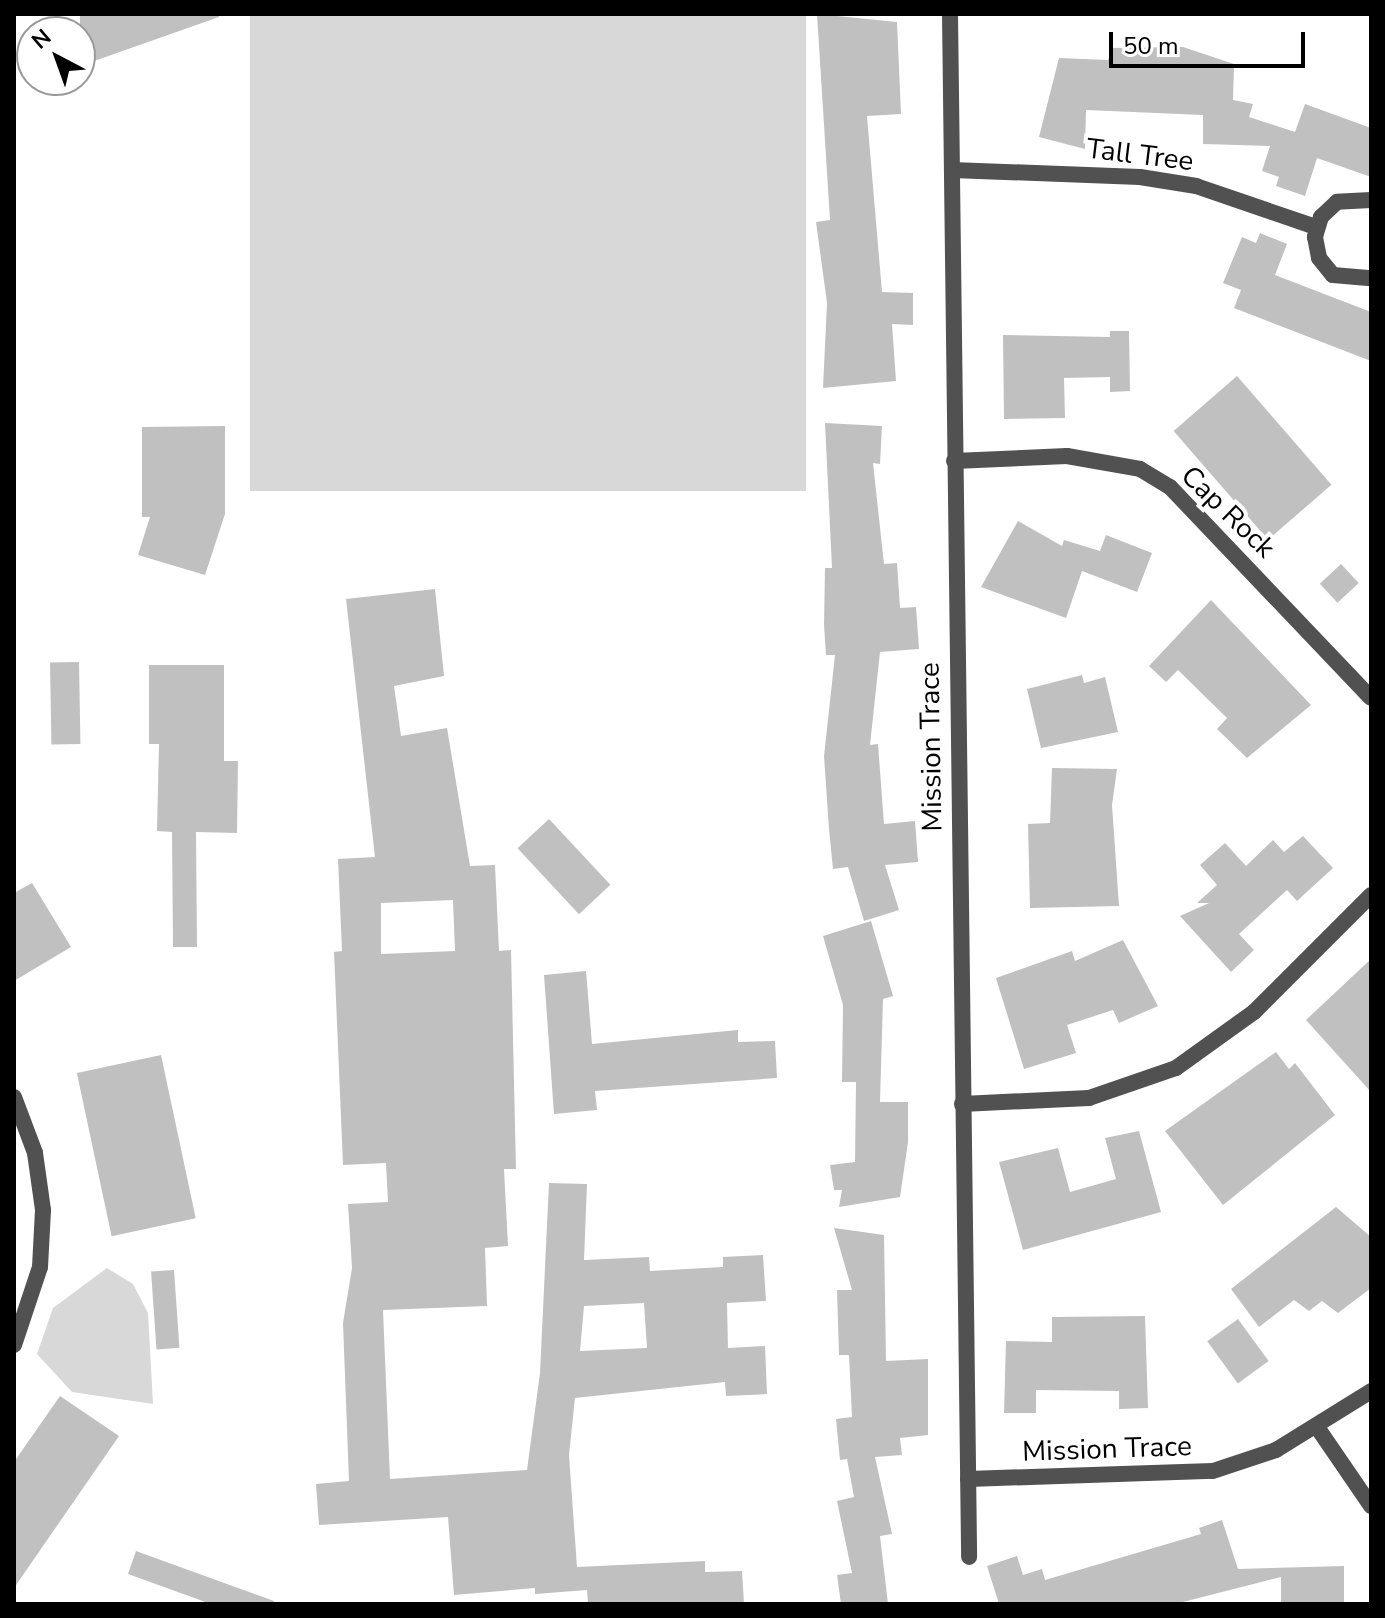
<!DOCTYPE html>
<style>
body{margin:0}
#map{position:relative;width:1385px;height:1618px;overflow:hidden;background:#fff;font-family:"Nunito Sans",sans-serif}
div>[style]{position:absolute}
.green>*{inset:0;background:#d8d8d8;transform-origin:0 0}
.building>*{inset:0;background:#c0c0c0;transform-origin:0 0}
.minor>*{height:16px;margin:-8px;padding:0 8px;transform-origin:8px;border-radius:8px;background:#515151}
span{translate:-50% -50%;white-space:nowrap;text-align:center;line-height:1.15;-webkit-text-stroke:8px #fff;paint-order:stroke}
.street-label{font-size:28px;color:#000}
.frame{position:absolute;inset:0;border:16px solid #000;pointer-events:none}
.north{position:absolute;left:16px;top:16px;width:80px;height:80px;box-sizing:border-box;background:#fff;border:2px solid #999;border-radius:50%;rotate:319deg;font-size:22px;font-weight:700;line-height:32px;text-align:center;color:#000}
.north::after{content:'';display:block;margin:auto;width:28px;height:36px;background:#000;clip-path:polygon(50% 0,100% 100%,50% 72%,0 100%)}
.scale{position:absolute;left:1109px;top:32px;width:196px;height:36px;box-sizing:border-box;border:4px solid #000;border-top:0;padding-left:10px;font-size:24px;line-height:28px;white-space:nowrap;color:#000;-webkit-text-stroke:6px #fff;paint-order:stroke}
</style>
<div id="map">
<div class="green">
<div style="left:250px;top:14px;width:556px;height:477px"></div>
<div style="clip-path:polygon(107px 1268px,133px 1284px,148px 1313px,153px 1404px,72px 1392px,37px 1354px,53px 1308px)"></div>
</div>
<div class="building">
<div style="clip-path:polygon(80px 14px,218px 14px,219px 17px,80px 66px)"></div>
<div style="clip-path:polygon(817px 14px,897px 22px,901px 114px,867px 116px,882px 292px,913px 293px,913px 325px,892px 324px,896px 381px,823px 388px,827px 303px,816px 222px,830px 220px)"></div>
<div style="clip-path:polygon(1183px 47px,1234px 64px,1233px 100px,1253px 104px,1249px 117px,1295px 132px,1305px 104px,1371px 128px,1371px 177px,1317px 158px,1305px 196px,1276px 186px,1279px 177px,1262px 171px,1270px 146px,1203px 144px,1203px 115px,1086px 110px,1085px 149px,1039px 137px,1059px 58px,1108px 60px,1112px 48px)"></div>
<div style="clip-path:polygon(1260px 233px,1287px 244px,1275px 275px,1371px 312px,1371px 361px,1234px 308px,1241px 290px,1223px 283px,1242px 237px,1256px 243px)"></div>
<div style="clip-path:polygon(1110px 331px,1129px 331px,1130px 391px,1110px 392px,1110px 377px,1064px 378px,1065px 418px,1004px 419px,1003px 335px,1110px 337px)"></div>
<div style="left:1237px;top:376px;width:144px;height:84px;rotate:49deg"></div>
<div style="clip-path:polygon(825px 423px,882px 426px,880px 464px,873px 463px,884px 564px,897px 563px,900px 608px,916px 607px,919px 649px,880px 652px,870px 745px,878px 744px,884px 824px,915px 821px,918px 862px,885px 865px,899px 910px,864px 921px,848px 867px,833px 869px,829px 829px,824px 756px,835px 655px,826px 655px,824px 625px,825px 568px,832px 568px)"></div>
<div style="clip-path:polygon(225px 426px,225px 514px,205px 575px,138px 555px,150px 517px,142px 517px,142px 427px)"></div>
<div style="clip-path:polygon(1018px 521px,1062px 546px,1064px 540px,1100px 551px,1106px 535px,1152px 553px,1137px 592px,1082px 571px,1066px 618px,981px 587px)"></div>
<div style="left:1341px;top:564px;width:26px;height:29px;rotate:47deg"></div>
<div style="clip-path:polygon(evenodd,435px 589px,444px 676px,394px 686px,401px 736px,447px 728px,470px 866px,495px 865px,499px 951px,511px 950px,516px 1169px,504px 1169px,508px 1246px,485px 1248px,487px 1306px,383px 1310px,390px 1479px,527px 1470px,540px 1373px,549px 1183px,587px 1184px,584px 1260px,649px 1257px,650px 1271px,723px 1267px,723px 1257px,763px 1255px,766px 1301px,727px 1303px,728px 1348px,765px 1346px,767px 1394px,726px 1396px,725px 1382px,575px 1398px,569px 1455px,577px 1567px,705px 1561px,705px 1572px,742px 1571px,744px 1604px,588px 1604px,587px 1590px,535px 1594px,535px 1588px,454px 1595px,448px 1517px,319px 1525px,316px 1484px,349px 1481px,343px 1323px,352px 1268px,348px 1204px,388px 1202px,386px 1163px,343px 1165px,334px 952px,342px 951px,338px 859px,375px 857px,346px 599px,435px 589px,453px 900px,455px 951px,381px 954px,381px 903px,453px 900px,435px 589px,644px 1303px,647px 1348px,580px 1351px,584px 1306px,644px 1303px)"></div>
<div style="clip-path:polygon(1211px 600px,1311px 705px,1247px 758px,1217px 729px,1227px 718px,1178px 670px,1166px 682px,1149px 666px)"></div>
<div style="left:79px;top:662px;width:82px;height:29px;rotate:89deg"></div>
<div style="clip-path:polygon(149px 665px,224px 665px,224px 761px,238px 761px,237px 833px,196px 832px,197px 947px,173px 947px,172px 832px,157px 831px,159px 744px,149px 744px)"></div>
<div style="clip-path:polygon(1082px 675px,1084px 683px,1105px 677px,1118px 732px,1041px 748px,1027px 689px)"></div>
<div style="clip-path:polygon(1052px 768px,1117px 769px,1112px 805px,1119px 906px,1030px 908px,1028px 824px,1050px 823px)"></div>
<div style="left:549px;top:819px;width:90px;height:43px;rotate:47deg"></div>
<div style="clip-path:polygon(1303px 836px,1333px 868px,1297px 901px,1287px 890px,1239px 934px,1254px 950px,1231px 972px,1180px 916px,1209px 903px,1197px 903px,1217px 885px,1200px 865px,1225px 843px,1246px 866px,1273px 840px,1284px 852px)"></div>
<div style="clip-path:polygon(32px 883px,71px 947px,14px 981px,14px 893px)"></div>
<div style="clip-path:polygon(871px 921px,893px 996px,883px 999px,880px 1102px,908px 1102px,908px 1142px,900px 1197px,839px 1207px,842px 1190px,834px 1190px,830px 1165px,855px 1162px,856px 1082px,842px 1082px,843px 1005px,823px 936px)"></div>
<div style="clip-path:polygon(1123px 940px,1158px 1006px,1119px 1023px,1113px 1010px,1067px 1025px,1076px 1053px,1024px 1069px,996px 978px,1072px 951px,1075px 961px)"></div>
<div style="clip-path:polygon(1371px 959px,1371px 1092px,1306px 1020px)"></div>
<div style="clip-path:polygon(586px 971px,592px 1044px,738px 1030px,738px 1042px,775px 1041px,777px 1078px,595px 1091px,597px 1110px,554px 1114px,544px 975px)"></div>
<div style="clip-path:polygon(1276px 1052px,1289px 1069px,1295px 1063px,1335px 1115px,1223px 1205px,1165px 1131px)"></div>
<div style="left:161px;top:1055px;width:167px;height:86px;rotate:78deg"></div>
<div style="clip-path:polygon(1139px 1131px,1161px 1212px,1023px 1250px,999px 1162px,1058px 1148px,1070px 1192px,1116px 1179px,1105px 1138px)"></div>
<div style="clip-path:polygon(1336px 1207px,1371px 1237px,1371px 1288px,1338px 1313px,1322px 1301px,1309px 1311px,1294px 1300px,1259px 1327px,1231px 1289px)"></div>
<div style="clip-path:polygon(834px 1228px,884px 1235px,886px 1361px,928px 1359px,928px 1435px,900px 1438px,902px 1455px,875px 1457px,892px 1534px,880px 1536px,888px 1604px,841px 1604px,837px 1575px,852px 1573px,837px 1501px,854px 1497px,847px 1459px,840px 1460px,836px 1419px,852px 1417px,849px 1355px,839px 1355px,837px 1290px,852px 1290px)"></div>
<div style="left:174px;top:1270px;width:78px;height:23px;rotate:86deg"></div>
<div style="clip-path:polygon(1145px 1316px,1148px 1408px,1119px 1409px,1119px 1391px,1036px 1390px,1036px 1413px,1004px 1413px,1006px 1341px,1052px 1342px,1052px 1317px)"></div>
<div style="left:1238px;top:1319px;width:52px;height:38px;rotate:54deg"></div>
<div style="clip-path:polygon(60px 1396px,119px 1436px,14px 1588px,14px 1462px)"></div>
<div style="clip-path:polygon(1222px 1520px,1238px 1569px,1344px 1566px,1344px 1604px,1281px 1604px,1281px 1577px,1175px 1604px,999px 1604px,987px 1566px,1017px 1556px,1023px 1575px,1042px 1569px,1045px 1580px,1201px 1534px,1199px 1528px)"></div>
<div style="clip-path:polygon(136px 1551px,274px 1601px,274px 1604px,211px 1604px,128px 1574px)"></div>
</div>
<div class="minor">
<div style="left:950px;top:14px;width:1543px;rotate:89.29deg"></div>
<div style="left:952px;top:170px;width:188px;rotate:2.1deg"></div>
<div style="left:1140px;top:177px;width:57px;rotate:9.1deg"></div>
<div style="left:1196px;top:186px;width:127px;rotate:18.9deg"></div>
<div style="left:1371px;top:200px;width:34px;rotate:177deg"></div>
<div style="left:1337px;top:202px;width:22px;rotate:137deg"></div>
<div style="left:1321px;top:217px;width:21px;rotate:107deg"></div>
<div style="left:1315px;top:237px;width:21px;rotate:79deg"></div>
<div style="left:1319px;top:258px;width:22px;rotate:51deg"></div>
<div style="left:1333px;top:275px;width:38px;rotate:5deg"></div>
<div style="left:954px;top:461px;width:113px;rotate:-2.5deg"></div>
<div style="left:1067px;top:456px;width:74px;rotate:10.1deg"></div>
<div style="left:1140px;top:469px;width:35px;rotate:31deg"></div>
<div style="left:1170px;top:487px;width:291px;rotate:46.4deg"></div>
<div style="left:14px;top:1097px;width:60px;rotate:69.4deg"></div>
<div style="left:35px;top:1153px;width:58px;rotate:82deg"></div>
<div style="left:43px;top:1210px;width:57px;rotate:93deg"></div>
<div style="left:40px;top:1267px;width:82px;rotate:108.4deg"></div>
<div style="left:962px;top:1104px;width:127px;rotate:-2.7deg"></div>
<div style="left:1089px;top:1098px;width:92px;rotate:-19deg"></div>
<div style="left:1176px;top:1068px;width:96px;rotate:-35.7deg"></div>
<div style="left:1254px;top:1012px;width:165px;rotate:-45deg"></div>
<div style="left:1317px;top:1427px;width:96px;rotate:55.6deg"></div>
<div style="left:968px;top:1479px;width:245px;rotate:-1.9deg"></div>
<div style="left:1213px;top:1471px;width:66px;rotate:-18.4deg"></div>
<div style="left:1276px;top:1450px;width:112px;rotate:-31.8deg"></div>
</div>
<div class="street-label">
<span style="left:1140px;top:155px;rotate:7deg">Tall Tree</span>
<span style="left:1228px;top:512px;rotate:44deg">Cap Rock</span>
<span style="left:931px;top:747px;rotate:-91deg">Mission Trace</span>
<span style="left:1107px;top:1449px;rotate:-2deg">Mission Trace</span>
</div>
<div class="frame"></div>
<div class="north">N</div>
<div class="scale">50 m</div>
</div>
